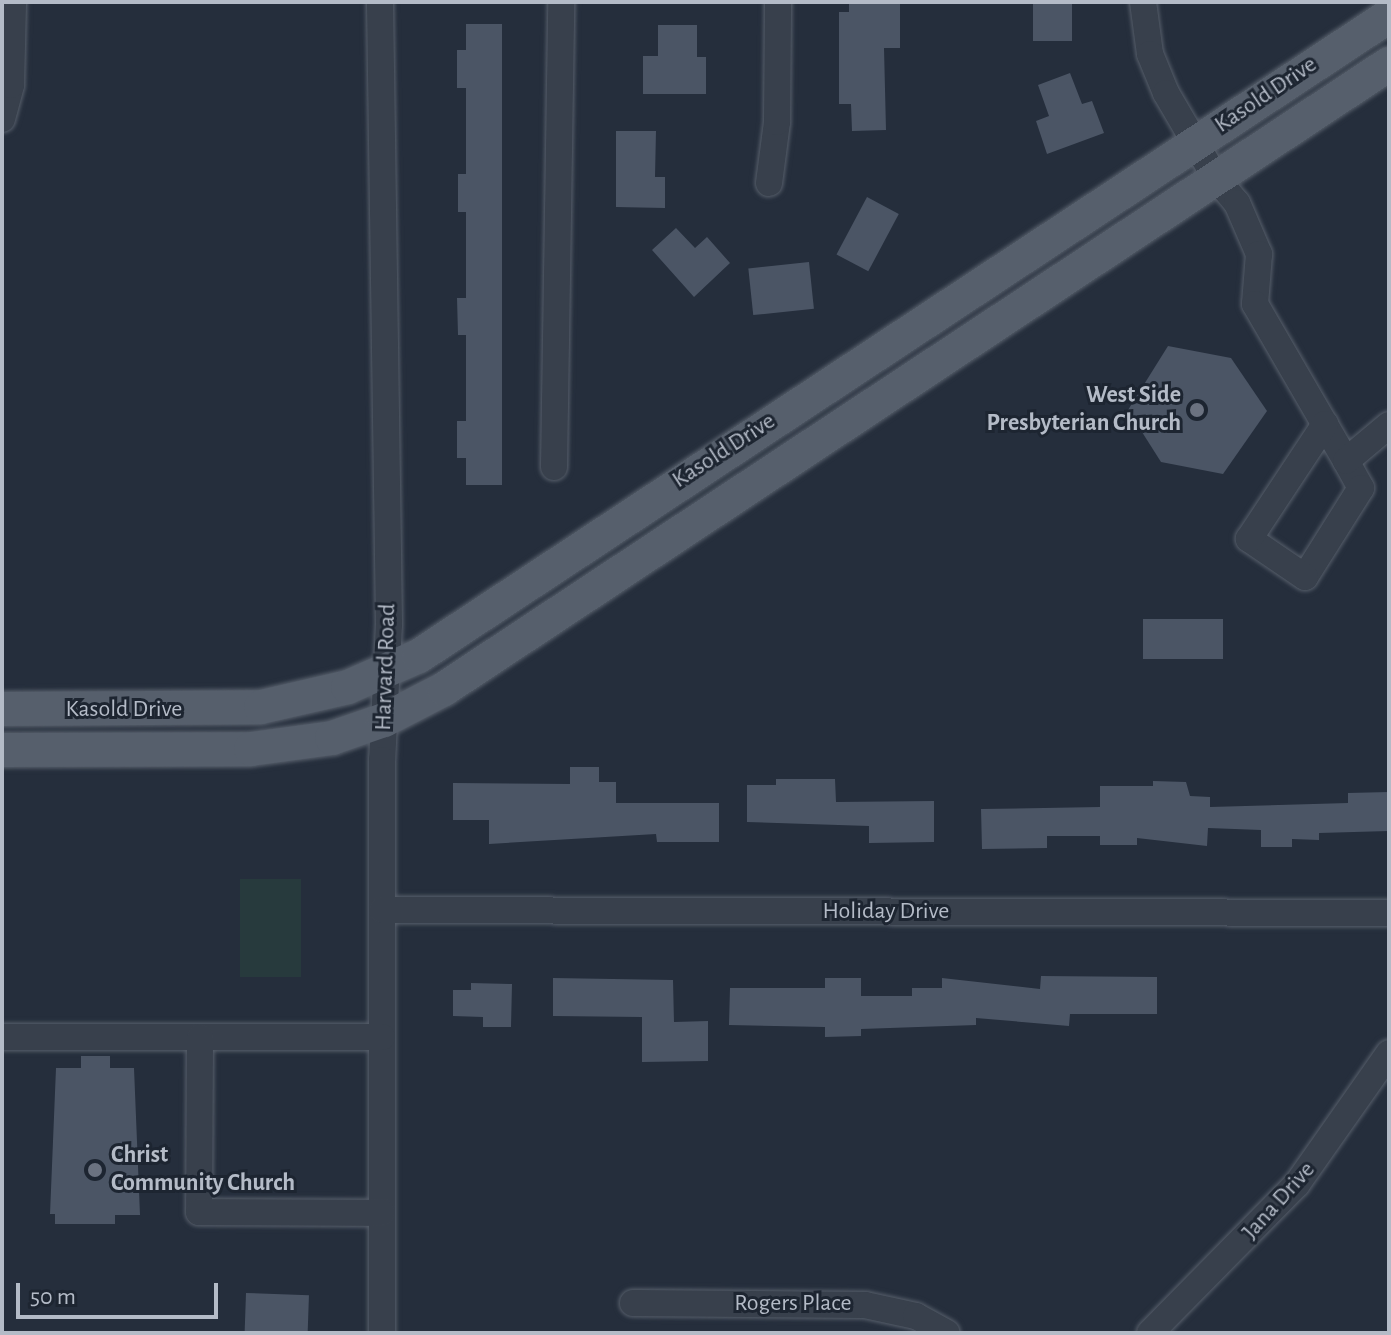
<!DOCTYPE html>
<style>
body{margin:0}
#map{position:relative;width:1391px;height:1335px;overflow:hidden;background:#252e3c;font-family:"Alegreya Sans",sans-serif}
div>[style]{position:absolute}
.green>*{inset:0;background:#273a3d;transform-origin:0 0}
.building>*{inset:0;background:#4b5565;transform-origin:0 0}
.roads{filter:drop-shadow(0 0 2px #565e6a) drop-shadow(0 0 2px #565e6a)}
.minor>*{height:26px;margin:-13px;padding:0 13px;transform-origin:13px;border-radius:13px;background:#38404c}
.major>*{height:34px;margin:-17px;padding:0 17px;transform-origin:17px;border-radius:17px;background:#565f6c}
.dots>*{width:22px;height:22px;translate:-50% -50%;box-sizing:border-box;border:4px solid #1d2531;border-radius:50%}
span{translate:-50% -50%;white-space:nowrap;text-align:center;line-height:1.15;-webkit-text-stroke:6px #1d2531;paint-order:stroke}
.street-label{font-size:24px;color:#b4bbc7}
.poi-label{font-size:24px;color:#b4bbc7;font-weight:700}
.right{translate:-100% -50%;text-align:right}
.left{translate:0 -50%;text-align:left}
.frame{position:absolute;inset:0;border:4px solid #b4bbc7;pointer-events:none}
.scale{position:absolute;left:16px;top:1283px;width:202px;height:36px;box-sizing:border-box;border:4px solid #b4bbc7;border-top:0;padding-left:10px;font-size:24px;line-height:28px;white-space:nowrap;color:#b4bbc7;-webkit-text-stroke:6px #1d2531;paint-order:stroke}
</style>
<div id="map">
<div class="green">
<div style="left:240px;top:879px;width:61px;height:98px"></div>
</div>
<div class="building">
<div style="clip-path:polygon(849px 2px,900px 2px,900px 48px,884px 48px,886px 130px,852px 131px,851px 104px,839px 104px,839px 12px,849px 12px)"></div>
<div style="left:1033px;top:2px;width:39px;height:39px"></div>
<div style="clip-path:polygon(466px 24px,502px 24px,502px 485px,466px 485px,466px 458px,457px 458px,457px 421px,466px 421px,466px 335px,458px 335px,457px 298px,466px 298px,466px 212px,458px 212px,458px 174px,466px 174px,466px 88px,457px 88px,457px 50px,466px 50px)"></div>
<div style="clip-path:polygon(658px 25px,697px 25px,697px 57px,706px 57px,706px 94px,643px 94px,643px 56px,658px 56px)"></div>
<div style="clip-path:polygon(1070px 73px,1082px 104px,1092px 101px,1104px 133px,1047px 154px,1036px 121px,1049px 116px,1038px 85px)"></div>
<div style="clip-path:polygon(616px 131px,656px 131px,655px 177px,665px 177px,665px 208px,616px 207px)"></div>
<div style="left:867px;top:197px;width:36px;height:65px;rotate:28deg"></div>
<div style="clip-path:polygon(676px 228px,695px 248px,707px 237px,730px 263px,694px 297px,652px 250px)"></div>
<div style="left:809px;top:262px;width:47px;height:61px;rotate:84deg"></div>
<div style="clip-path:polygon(1168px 346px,1231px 358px,1267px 411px,1223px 474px,1161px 462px,1128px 410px)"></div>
<div style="left:1143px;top:619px;width:80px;height:40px"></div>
<div style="clip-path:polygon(570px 767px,599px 767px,599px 782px,616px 782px,616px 803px,719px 803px,719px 842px,657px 842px,656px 834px,489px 844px,489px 820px,453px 820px,453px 783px,570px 784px)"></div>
<div style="clip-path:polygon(776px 779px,835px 779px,836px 802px,934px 801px,934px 842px,869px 843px,869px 826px,747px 822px,747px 785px,776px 785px)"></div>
<div style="clip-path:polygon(1153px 781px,1186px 782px,1190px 796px,1210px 797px,1210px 807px,1348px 803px,1348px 793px,1389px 792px,1389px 831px,1319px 833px,1319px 840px,1292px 839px,1292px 847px,1261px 847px,1261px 830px,1208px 828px,1207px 846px,1137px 838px,1137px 845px,1100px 845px,1100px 836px,1047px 836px,1047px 848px,982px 849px,981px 809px,1100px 807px,1100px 786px,1153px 786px)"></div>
<div style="clip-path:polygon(1041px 976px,1157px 977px,1157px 1014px,1070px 1014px,1069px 1026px,976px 1018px,976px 1025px,861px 1029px,861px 1036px,825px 1037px,825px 1027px,729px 1025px,730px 988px,825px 988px,825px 978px,861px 978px,861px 996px,912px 996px,912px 988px,942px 988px,942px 978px,1040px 989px)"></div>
<div style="clip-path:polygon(553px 978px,673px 980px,674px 1022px,708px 1021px,708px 1061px,642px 1062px,642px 1017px,553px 1016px)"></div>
<div style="clip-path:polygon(471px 983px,512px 984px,511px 1027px,483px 1027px,483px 1017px,453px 1016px,453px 990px,471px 990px)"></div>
<div style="clip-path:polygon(81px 1056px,110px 1056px,110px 1068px,134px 1068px,140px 1215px,115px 1215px,115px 1224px,55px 1224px,55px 1214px,50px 1214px,56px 1068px,81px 1068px)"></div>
<div style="left:246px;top:1293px;width:63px;height:40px;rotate:2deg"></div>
</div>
<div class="roads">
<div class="minor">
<div style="left:380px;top:2px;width:622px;rotate:89.17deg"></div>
<div style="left:389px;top:624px;width:136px;rotate:92.9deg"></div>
<div style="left:382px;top:760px;width:573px;rotate:90deg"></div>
<div style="left:1143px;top:2px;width:52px;rotate:82.3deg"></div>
<div style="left:1150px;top:54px;width:42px;rotate:67.7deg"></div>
<div style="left:1166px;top:93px;width:97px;rotate:59.7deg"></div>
<div style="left:1215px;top:177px;width:34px;rotate:50deg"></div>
<div style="left:1237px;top:203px;width:56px;rotate:66.7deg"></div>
<div style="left:1259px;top:254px;width:50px;rotate:94.6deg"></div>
<div style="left:1255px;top:304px;width:181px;rotate:59.9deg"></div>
<div style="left:1346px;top:461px;width:31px;rotate:61deg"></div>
<div style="left:1361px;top:488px;width:105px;rotate:122.2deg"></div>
<div style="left:1305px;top:577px;width:68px;rotate:-145.8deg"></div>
<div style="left:1249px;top:539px;width:138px;rotate:-56.5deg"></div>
<div style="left:2px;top:119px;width:35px;rotate:-75deg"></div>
<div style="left:11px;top:85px;width:83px;rotate:-88.6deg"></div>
<div style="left:769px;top:183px;width:62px;rotate:-82.5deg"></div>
<div style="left:777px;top:122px;width:120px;rotate:-89.5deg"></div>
<div style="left:1346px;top:461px;width:56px;rotate:-39.9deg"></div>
<div style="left:554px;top:467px;width:465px;rotate:-89.1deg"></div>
<div style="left:382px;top:910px;width:1007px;rotate:0.17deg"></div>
<div style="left:2px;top:1037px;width:380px"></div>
<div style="left:200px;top:1037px;width:175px;rotate:90.3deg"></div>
<div style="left:199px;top:1212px;width:183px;rotate:0.3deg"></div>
<div style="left:633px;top:1303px;width:232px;rotate:0.5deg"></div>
<div style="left:865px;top:1305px;width:52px;rotate:12.2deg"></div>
<div style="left:916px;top:1316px;width:35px;rotate:29deg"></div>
<div style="left:1150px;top:1333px;width:209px;rotate:-45.4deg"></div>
<div style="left:1297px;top:1184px;width:160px;rotate:-54.9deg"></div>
</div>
<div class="major">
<div style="left:2px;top:709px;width:259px;rotate:-0.4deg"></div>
<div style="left:261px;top:707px;width:89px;rotate:-12.9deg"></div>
<div style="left:348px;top:687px;width:77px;rotate:-23.6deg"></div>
<div style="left:419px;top:656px;width:1162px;rotate:-33.42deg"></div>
<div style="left:2px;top:750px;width:249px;rotate:-0.2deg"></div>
<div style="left:251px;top:749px;width:82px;rotate:-7.7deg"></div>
<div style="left:332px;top:738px;width:55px;rotate:-19.1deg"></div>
<div style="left:384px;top:720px;width:68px;rotate:-27.3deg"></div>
<div style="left:444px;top:689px;width:1133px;rotate:-33.48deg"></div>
</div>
</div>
<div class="dots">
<div style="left:1197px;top:410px;background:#6b7280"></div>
<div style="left:95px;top:1170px;background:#6b7280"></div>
</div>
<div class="street-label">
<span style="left:1266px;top:95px;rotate:-34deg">Kasold Drive</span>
<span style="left:724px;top:451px;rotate:-33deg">Kasold Drive</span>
<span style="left:386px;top:667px;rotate:-88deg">Harvard Road</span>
<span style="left:124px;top:710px">Kasold Drive</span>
<span style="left:886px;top:912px">Holiday Drive</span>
<span style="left:1279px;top:1201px;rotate:-48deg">Jana Drive</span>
<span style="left:793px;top:1304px">Rogers Place</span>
</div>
<div class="poi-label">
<span class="right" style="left:1181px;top:410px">West Side<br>Presbyterian Church</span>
<span class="left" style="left:111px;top:1170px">Christ<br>Community Church</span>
</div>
<div class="frame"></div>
<div class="scale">50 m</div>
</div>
